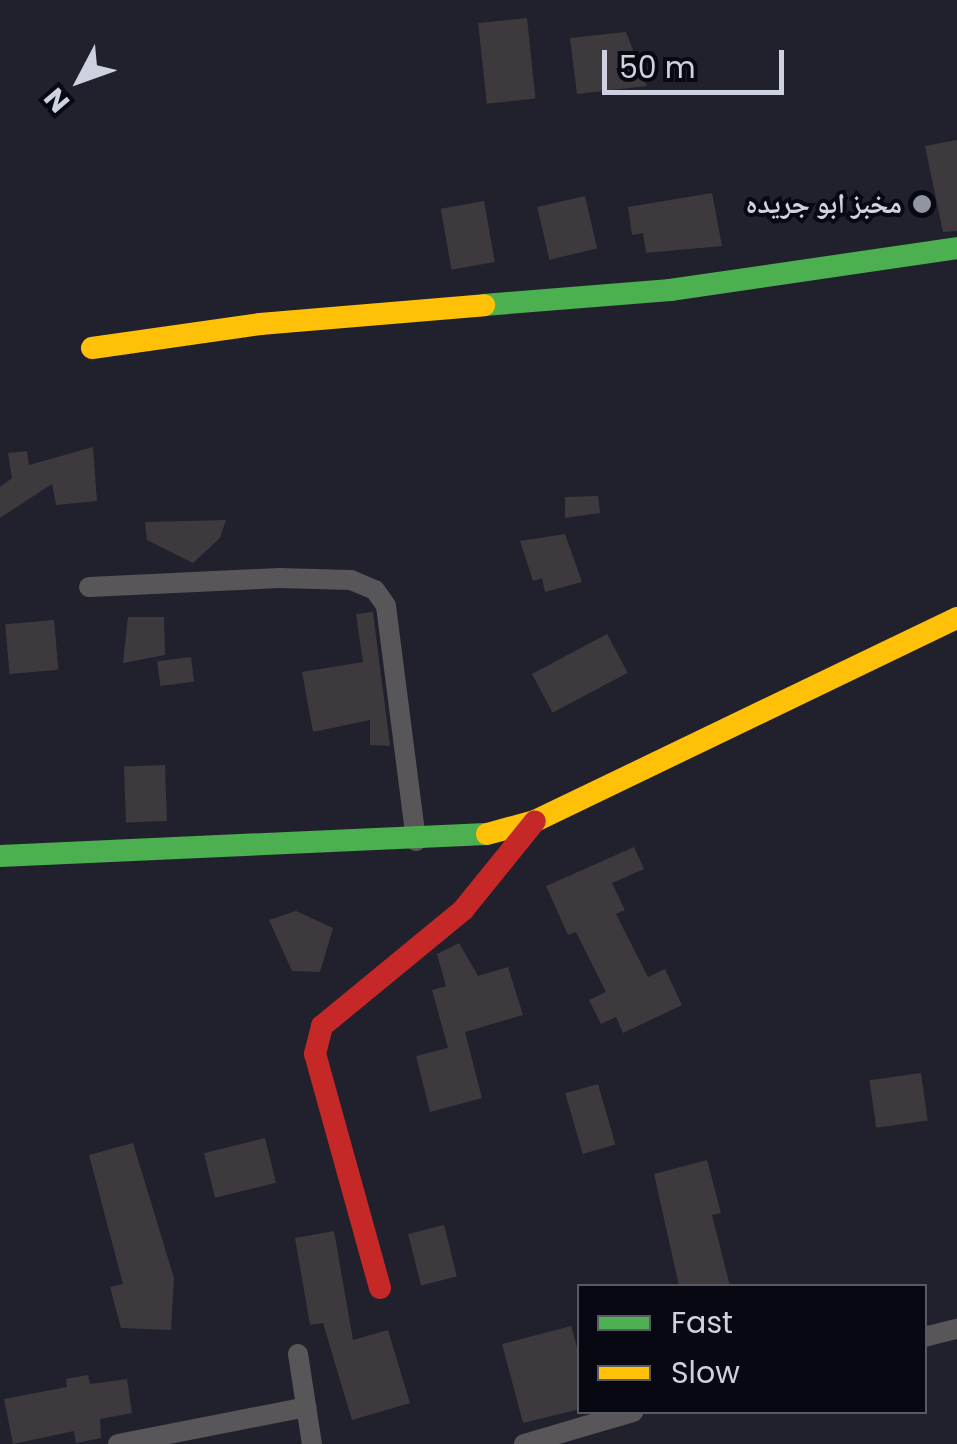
<!DOCTYPE html>
<meta charset="utf-8">
<style>
body{margin:0}
#map{position:relative;width:957px;height:1444px;overflow:hidden;background:#20212c;font-family:Poppins,"Noto Naskh Arabic",sans-serif}
div>[style]{position:absolute}
.building>*{inset:0;background:#3d393d;transform-origin:0 0}
.street>*{height:20px;margin:-10px;padding:0 10px;transform-origin:10px;border-radius:10px;background:#585658}
.fast>*{height:22px;margin:-11px;padding:0 11px;transform-origin:11px;border-radius:11px;background:#4caf50}
.slow>*{height:22px;margin:-11px;padding:0 11px;transform-origin:11px;border-radius:11px;background:#ffc107}
.jam>*{height:22px;margin:-11px;padding:0 11px;transform-origin:11px;border-radius:11px;background:#c62828}
.dots>*{width:28px;height:28px;translate:-50% -50%;box-sizing:border-box;border:5px solid #070811;border-radius:50%}
span{translate:-50% -50%;white-space:nowrap;text-align:center;line-height:1.15;-webkit-text-stroke:8px #070811;paint-order:stroke}
.poi-label{font-size:28px;color:#ced2e0;font-weight:700}
.right{translate:-100% -50%;text-align:right}
.legend{position:absolute;left:577px;top:1284px;width:350px;height:130px;box-sizing:border-box;background:#070811;border:2px solid #575964;margin:0;padding:12px 18px;list-style:none;font-size:30px;color:#ced2e0}
.legend li{display:flex;align-items:center;gap:20px;height:50px}
.legend b{width:50px;border:2px solid #575964}
.north{position:absolute;left:30px;top:30px;width:100px;height:100px;-webkit-text-stroke:8px #070811;paint-order:stroke;rotate:229deg;font-size:28px;font-weight:700;line-height:40px;text-align:center;color:#ced2e0}
.north::after{content:'';display:block;margin:auto;width:35px;height:45px;background:#ced2e0;clip-path:polygon(50% 0,100% 100%,50% 72%,0 100%)}
.scale{position:absolute;left:602px;top:50px;width:182px;height:45px;box-sizing:border-box;border:5px solid #ced2e0;border-top:0;padding-left:12px;font-size:30px;line-height:35px;white-space:nowrap;color:#ced2e0;-webkit-text-stroke:8px #070811;paint-order:stroke}
</style>
<div id="map">
<div class="building">
<div style="left:527px;top:18px;width:81px;height:49px;rotate:84deg"></div>
<div style="clip-path:polygon(626px 32px,647px 86px,577px 94px,570px 38px)"></div>
<div style="clip-path:polygon(957px 140px,957px 231px,943px 232px,925px 146px)"></div>
<div style="clip-path:polygon(712px 193px,722px 246px,646px 253px,643px 233px,632px 235px,628px 207px)"></div>
<div style="left:585px;top:196px;width:54px;height:49px;rotate:77deg"></div>
<div style="left:484px;top:201px;width:62px;height:44px;rotate:80deg"></div>
<div style="clip-path:polygon(93px 447px,97px 501px,56px 505px,52px 484px,0 518px,0 487px,12px 478px,8px 453px,27px 451px,29px 465px)"></div>
<div style="clip-path:polygon(598px 496px,600px 513px,565px 518px,565px 497px)"></div>
<div style="clip-path:polygon(226px 520px,220px 538px,193px 563px,147px 540px,145px 522px)"></div>
<div style="clip-path:polygon(565px 534px,582px 582px,545px 592px,542px 578px,533px 581px,520px 541px)"></div>
<div style="clip-path:polygon(373px 612px,390px 746px,370px 745px,370px 720px,313px 732px,302px 672px,363px 662px,356px 614px)"></div>
<div style="clip-path:polygon(128px 617px,164px 617px,165px 655px,123px 663px)"></div>
<div style="left:54px;top:620px;width:50px;height:49px;rotate:85deg"></div>
<div style="left:607px;top:634px;width:44px;height:85px;rotate:62deg"></div>
<div style="left:191px;top:657px;width:25px;height:34px;rotate:83deg"></div>
<div style="left:165px;top:765px;width:56px;height:41px;rotate:88deg"></div>
<div style="clip-path:polygon(634px 847px,644px 869px,612px 883px,625px 910px,616px 914px,648px 977px,665px 969px,682px 1005px,623px 1033px,616px 1017px,601px 1024px,589px 1000px,606px 992px,576px 932px,568px 935px,546px 886px)"></div>
<div style="clip-path:polygon(296px 911px,333px 928px,320px 972px,292px 971px,269px 920px)"></div>
<div style="clip-path:polygon(459px 943px,478px 976px,508px 967px,523px 1015px,465px 1032px,482px 1098px,430px 1112px,416px 1056px,448px 1048px,432px 990px,446px 986px,437px 954px)"></div>
<div style="left:921px;top:1073px;width:48px;height:52px;rotate:82deg"></div>
<div style="left:598px;top:1084px;width:63px;height:34px;rotate:74deg"></div>
<div style="left:265px;top:1138px;width:46px;height:63px;rotate:76deg"></div>
<div style="clip-path:polygon(133px 1143px,174px 1278px,171px 1330px,121px 1328px,110px 1287px,123px 1284px,89px 1155px)"></div>
<div style="clip-path:polygon(707px 1160px,721px 1213px,712px 1215px,730px 1286px,679px 1286px,654px 1174px)"></div>
<div style="left:444px;top:1225px;width:53px;height:37px;rotate:76deg"></div>
<div style="clip-path:polygon(334px 1231px,353px 1340px,388px 1330px,410px 1403px,352px 1420px,323px 1323px,310px 1325px,295px 1238px)"></div>
<div style="clip-path:polygon(571px 1326px,580px 1358px,580px 1409px,523px 1423px,502px 1344px)"></div>
<div style="clip-path:polygon(88px 1375px,90px 1384px,127px 1379px,132px 1413px,100px 1419px,101px 1438px,76px 1443px,74px 1431px,13px 1444px,4px 1399px,67px 1387px,66px 1379px)"></div>
</div>
<div class="street">
<div style="left:89px;top:587px;width:190px;rotate:-2.7deg"></div>
<div style="left:279px;top:578px;width:72px;rotate:1.6deg"></div>
<div style="left:351px;top:580px;width:26px;rotate:23deg"></div>
<div style="left:375px;top:590px;width:19px;rotate:55deg"></div>
<div style="left:386px;top:606px;width:237px;rotate:82.7deg"></div>
<div style="left:924px;top:1337px;width:34px;rotate:-14deg"></div>
<div style="left:298px;top:1354px;width:91px;rotate:81.2deg"></div>
<div style="left:118px;top:1444px;width:192px;rotate:-11.1deg"></div>
<div style="left:524px;top:1444px;width:114px;rotate:-16.4deg"></div>
</div>
<div class="fast">
<div style="left:484px;top:305px;width:187px;rotate:-4.6deg"></div>
<div style="left:670px;top:290px;width:290px;rotate:-8.3deg"></div>
<div style="left:0;top:856px;width:487px;rotate:-2.6deg"></div>
</div>
<div class="slow">
<div style="left:92px;top:348px;width:170px;rotate:-8.1deg"></div>
<div style="left:260px;top:324px;width:225px;rotate:-4.8deg"></div>
<div style="left:487px;top:834px;width:50px;rotate:-15.2deg"></div>
<div style="left:535px;top:821px;width:468px;rotate:-25.7deg"></div>
</div>
<div class="jam">
<div style="left:380px;top:1288px;width:243px;rotate:-105.5deg"></div>
<div style="left:315px;top:1054px;width:29px;rotate:-76deg"></div>
<div style="left:322px;top:1026px;width:183px;rotate:-39.4deg"></div>
<div style="left:463px;top:910px;width:114px;rotate:-51deg"></div>
</div>
<div class="dots">
<div style="left:922px;top:204px;background:#9194a1"></div>
</div>
<div class="poi-label">
<span class="right" style="left:902px;top:204px">مخبز ابو جريده</span>
</div>
<ul class="legend">
<li><b style="height:12px;background:#4caf50"></b>Fast</li>
<li><b style="height:12px;background:#ffc107"></b>Slow</li>
</ul>
<div class="north">N</div>
<div class="scale">50 m</div>
</div>
